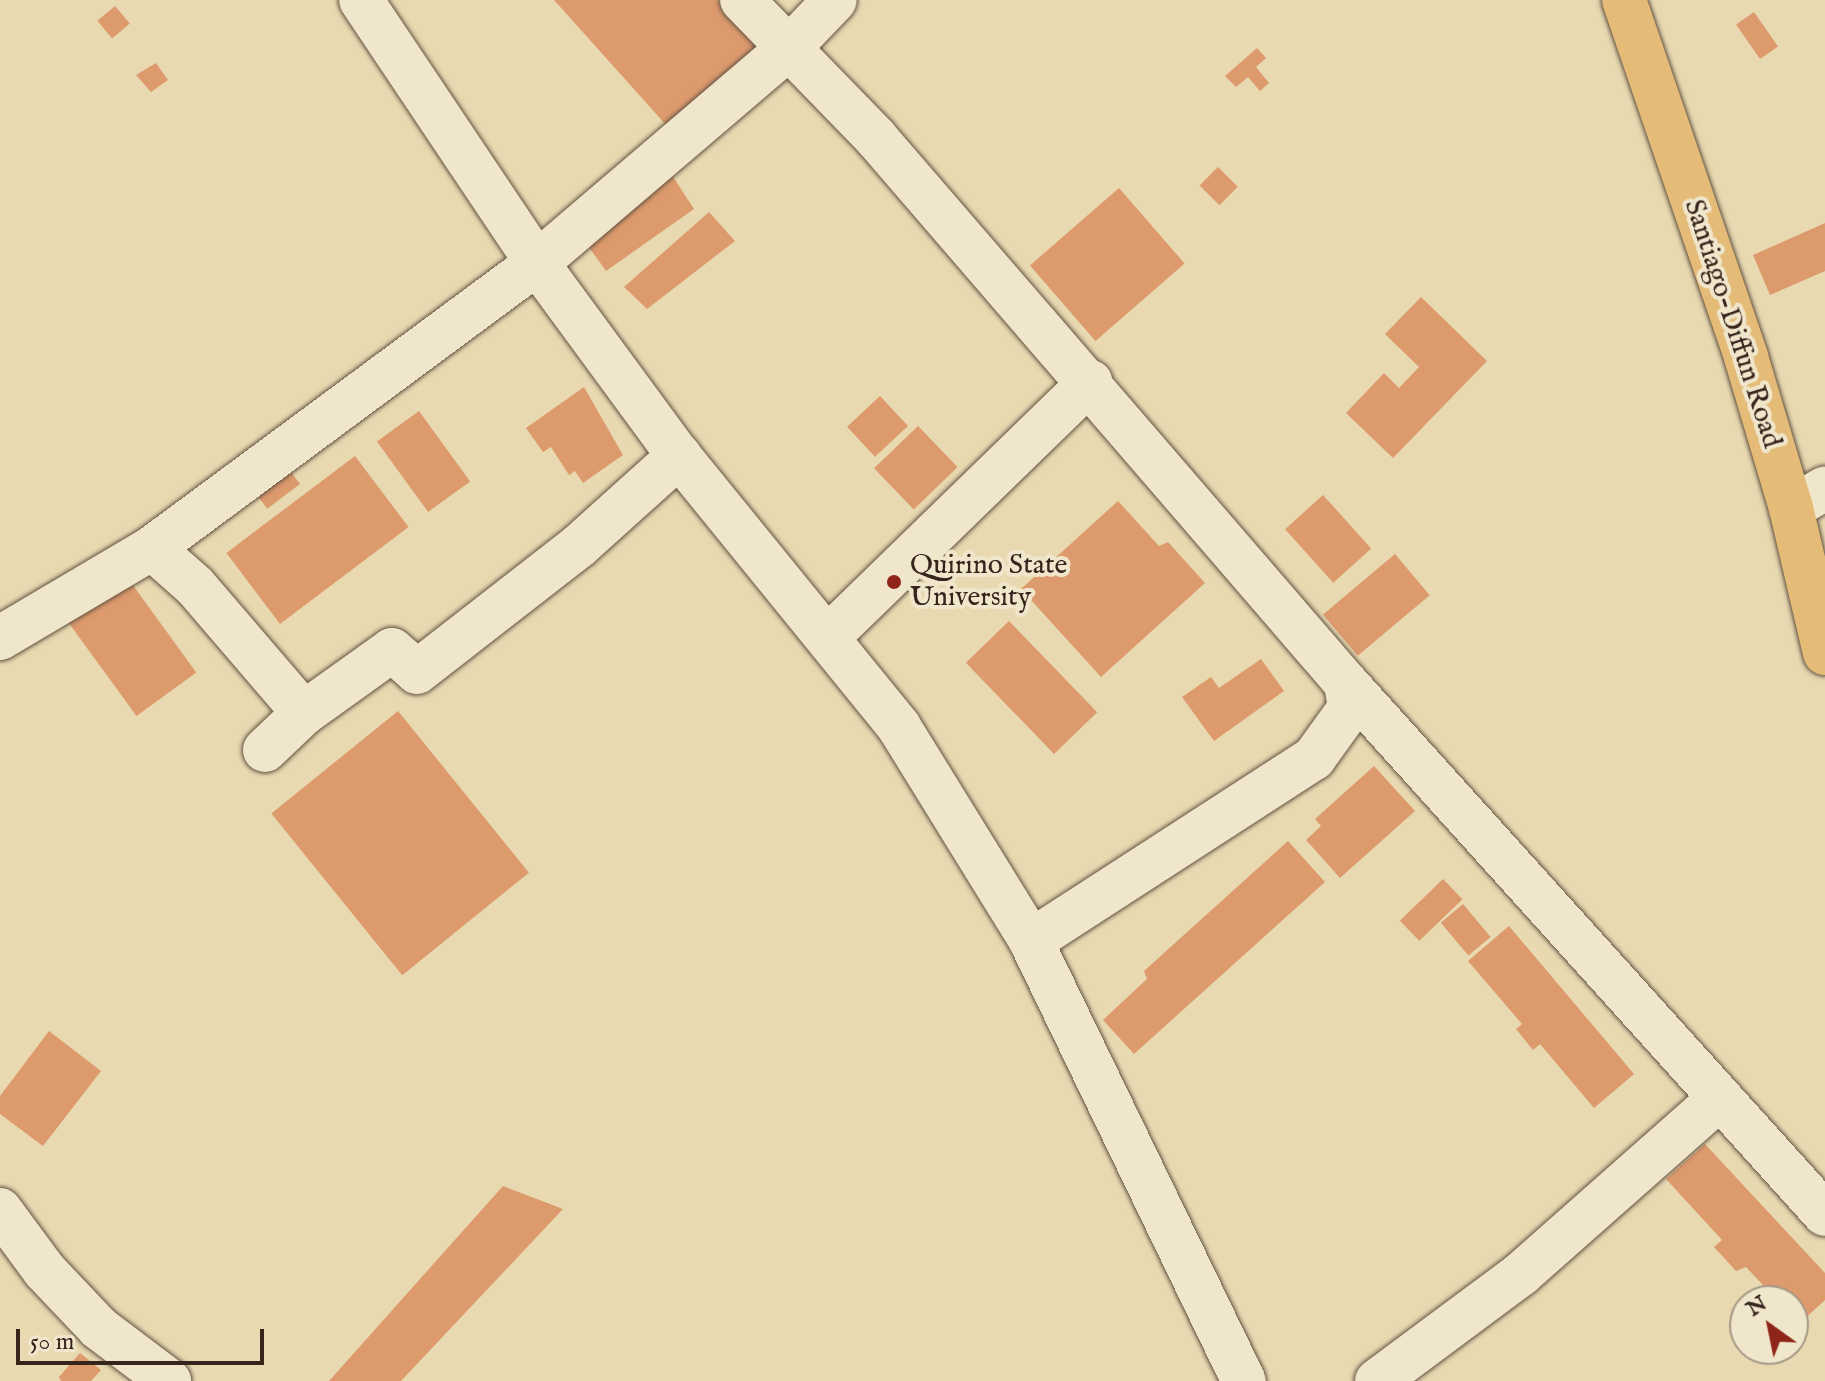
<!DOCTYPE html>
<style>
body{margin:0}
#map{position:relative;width:1825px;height:1381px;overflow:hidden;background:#e8d9b1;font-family:"IM FELL English",serif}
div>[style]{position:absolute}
.building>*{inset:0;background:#dd9a6d;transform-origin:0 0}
.roads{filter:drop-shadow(0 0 2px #625242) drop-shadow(0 0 2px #625242)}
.minor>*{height:44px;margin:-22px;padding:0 22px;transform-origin:22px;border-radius:22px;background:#f0e6cc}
.major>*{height:44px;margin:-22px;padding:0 22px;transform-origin:22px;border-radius:22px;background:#e4bc78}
.dots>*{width:22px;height:22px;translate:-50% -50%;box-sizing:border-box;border:4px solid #f0e6cc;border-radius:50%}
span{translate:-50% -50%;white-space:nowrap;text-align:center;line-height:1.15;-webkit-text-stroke:8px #f0e6cc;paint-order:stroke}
.street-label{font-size:28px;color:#35251d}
.poi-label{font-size:28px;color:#35251d}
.left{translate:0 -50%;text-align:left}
.north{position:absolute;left:1729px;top:1285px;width:80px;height:80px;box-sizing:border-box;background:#f0e6cc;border:2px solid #a59986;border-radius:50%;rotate:327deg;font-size:22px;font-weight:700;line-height:32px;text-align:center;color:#35251d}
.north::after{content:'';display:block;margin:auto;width:28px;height:36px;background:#8f2418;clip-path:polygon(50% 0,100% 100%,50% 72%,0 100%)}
.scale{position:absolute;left:16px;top:1329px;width:248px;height:36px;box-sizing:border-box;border:4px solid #35251d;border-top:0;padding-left:10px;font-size:24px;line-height:28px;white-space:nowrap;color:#35251d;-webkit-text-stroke:6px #f0e6cc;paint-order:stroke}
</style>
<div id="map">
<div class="building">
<div style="clip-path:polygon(554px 0,718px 0,758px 46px,667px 126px)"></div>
<div style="left:115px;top:6px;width:23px;height:23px;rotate:50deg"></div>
<div style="left:1754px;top:12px;width:42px;height:22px;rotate:55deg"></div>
<div style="clip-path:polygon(1257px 48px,1266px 58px,1256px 67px,1269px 83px,1260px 91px,1248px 77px,1236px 87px,1225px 76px)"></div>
<div style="clip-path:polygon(156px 63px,168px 80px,151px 92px,136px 75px)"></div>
<div style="left:1218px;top:167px;width:28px;height:26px;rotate:45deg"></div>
<div style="clip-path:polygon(668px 169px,694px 209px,606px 271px,583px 239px)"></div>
<div style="left:1119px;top:188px;width:100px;height:118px;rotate:49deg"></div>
<div style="clip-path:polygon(709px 212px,735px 241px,647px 309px,624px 287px)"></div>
<div style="clip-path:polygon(1825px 223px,1825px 271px,1770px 295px,1753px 255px)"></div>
<div style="clip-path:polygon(1421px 297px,1487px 361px,1393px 458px,1346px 413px,1384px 373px,1399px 388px,1419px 367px,1385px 334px)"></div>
<div style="clip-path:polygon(584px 387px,623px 455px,583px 483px,575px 471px,569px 475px,551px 447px,543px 452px,526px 428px)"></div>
<div style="left:880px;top:396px;width:41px;height:45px;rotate:47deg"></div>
<div style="left:419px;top:411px;width:87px;height:52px;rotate:54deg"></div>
<div style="left:918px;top:426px;width:57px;height:61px;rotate:46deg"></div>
<div style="left:355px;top:456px;width:89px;height:161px;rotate:53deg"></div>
<div style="left:285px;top:464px;width:25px;height:41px;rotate:53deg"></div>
<div style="left:1323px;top:495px;width:72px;height:51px;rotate:48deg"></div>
<div style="clip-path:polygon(1118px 501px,1159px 546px,1168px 542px,1205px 583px,1101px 677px,1021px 589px)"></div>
<div style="left:1395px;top:554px;width:54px;height:94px;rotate:50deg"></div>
<div style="left:124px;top:573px;width:123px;height:74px;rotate:54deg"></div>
<div style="left:1009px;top:621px;width:127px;height:60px;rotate:46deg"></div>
<div style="clip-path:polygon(1261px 659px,1284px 691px,1214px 741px,1182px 697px,1211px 677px,1219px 688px)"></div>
<div style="left:398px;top:711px;width:208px;height:163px;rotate:51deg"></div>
<div style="clip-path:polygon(1374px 766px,1415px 811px,1340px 878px,1306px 840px,1321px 826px,1315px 819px)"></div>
<div style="clip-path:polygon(1288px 841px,1325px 882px,1134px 1054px,1103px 1020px,1147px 979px,1144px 971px)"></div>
<div style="left:1443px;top:879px;width:28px;height:60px;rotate:46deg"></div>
<div style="left:1463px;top:904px;width:43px;height:29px;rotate:50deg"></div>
<div style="clip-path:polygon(1509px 926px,1634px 1074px,1594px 1108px,1540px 1044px,1533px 1050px,1516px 1029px,1522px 1024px,1468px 961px)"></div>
<div style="clip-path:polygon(49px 1031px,101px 1071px,43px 1146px,0 1114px,0 1096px)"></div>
<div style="clip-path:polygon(1705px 1144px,1825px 1273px,1825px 1300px,1799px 1324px,1793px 1317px,1793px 1301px,1778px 1301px,1746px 1267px,1736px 1271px,1714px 1247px,1722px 1240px,1666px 1179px)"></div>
<div style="clip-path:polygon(503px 1186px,563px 1209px,401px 1381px,329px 1381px)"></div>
<div style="clip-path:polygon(80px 1353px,101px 1370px,91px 1381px,61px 1381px,59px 1377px)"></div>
</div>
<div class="roads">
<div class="minor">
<div style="left:361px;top:0;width:316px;rotate:56.2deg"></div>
<div style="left:537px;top:263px;width:240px;rotate:53.7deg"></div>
<div style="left:679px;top:456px;width:349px;rotate:50.9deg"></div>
<div style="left:899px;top:727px;width:251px;rotate:58.3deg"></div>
<div style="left:1031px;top:941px;width:489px;rotate:64.2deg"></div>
<div style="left:742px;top:0;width:192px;rotate:45.8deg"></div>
<div style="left:876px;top:138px;width:720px;rotate:49.23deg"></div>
<div style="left:1346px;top:683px;width:25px;rotate:81deg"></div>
<div style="left:1350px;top:708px;width:62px;rotate:125.8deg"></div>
<div style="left:1314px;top:758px;width:337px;rotate:147.1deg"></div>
<div style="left:1791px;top:508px;width:39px;rotate:-30deg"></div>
<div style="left:152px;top:548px;width:57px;rotate:41.5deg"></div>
<div style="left:195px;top:586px;width:167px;rotate:49.4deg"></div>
<div style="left:828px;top:637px;width:366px;rotate:-44.2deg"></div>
<div style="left:0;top:638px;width:177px;rotate:-30.6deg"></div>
<div style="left:152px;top:548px;width:479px;rotate:-36.5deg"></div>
<div style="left:537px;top:263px;width:331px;rotate:-40.5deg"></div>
<div style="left:789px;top:48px;width:66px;rotate:-46.2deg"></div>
<div style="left:1346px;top:683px;width:715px;rotate:47.95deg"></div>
<div style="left:265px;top:750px;width:54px;rotate:-43.5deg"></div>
<div style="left:304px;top:713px;width:108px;rotate:-35.6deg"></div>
<div style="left:392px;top:650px;width:33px;rotate:41deg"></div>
<div style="left:417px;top:672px;width:205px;rotate:-37.9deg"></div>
<div style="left:579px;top:546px;width:135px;rotate:-42deg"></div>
<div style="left:0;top:1210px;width:74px;rotate:53.7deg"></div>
<div style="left:44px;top:1270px;width:80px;rotate:46.5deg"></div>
<div style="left:99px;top:1328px;width:88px;rotate:37.1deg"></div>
<div style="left:1377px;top:1381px;width:179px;rotate:-36.6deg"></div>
<div style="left:1521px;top:1274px;width:266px;rotate:-41.5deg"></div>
</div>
<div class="major">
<div style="left:1624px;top:0;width:377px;rotate:71.1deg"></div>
<div style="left:1746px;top:357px;width:158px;rotate:73.4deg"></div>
<div style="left:1791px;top:508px;width:149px;rotate:76.8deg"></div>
</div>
</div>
<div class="dots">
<div style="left:894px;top:582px;background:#8f2418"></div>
</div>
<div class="street-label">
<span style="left:1732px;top:324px;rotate:72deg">Santiago-Diffun Road</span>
</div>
<div class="poi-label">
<span class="left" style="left:910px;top:582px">Quirino State<br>University</span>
</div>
<div class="north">N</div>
<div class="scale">50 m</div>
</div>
